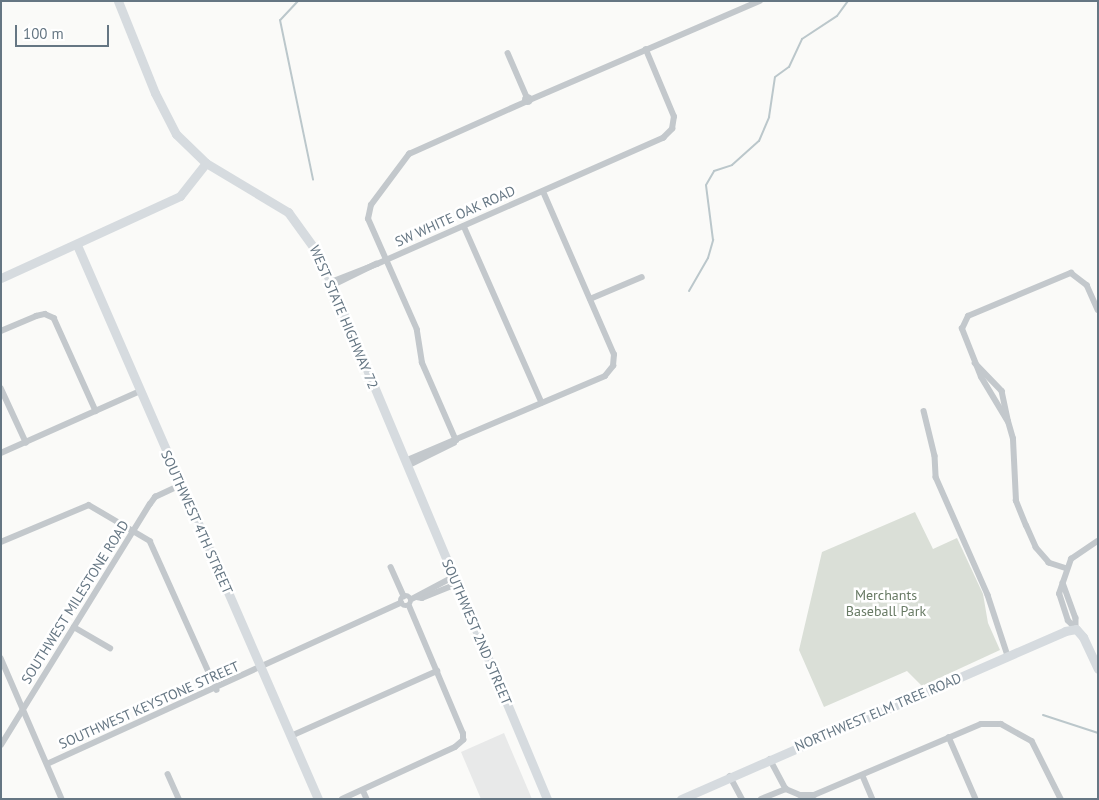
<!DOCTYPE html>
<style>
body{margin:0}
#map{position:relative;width:1099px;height:800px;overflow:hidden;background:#fafaf8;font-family:"PT Sans",sans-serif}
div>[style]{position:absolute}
.built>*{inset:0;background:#e8e9e9}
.green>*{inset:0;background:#dadfd7}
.stream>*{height:2px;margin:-1px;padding:0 1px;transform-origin:1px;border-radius:1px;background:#bbc7cb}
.street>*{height:5.5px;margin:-2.75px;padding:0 2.75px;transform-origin:2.75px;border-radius:2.75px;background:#c3c8cc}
.street>.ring{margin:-2.75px;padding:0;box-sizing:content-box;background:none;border:5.5px solid #c3c8cc;border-radius:50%}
.secondary>*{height:9px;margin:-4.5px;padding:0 4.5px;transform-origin:4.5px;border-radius:4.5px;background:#d6dbdf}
span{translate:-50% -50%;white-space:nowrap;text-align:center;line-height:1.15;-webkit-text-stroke:5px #fff;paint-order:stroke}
.street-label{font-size:14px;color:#657683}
.park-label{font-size:14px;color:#687a64}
.frame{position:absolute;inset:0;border:2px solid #657683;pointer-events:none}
.scale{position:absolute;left:15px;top:25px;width:94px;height:22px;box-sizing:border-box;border:2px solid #657683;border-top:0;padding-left:6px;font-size:15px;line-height:18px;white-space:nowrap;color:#657683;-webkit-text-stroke:4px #fff;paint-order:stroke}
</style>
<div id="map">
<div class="built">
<div style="clip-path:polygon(504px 733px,532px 799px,481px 799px,461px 752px)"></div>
</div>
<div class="green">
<div style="clip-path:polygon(915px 512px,933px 549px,957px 538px,983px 594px,988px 623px,1000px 650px,922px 686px,907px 671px,824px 707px,799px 650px,822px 552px)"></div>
</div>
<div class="stream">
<div style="left:298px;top:1px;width:26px;rotate:133deg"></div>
<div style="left:280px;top:20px;width:163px;rotate:78.3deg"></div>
<div style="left:689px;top:291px;width:38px;rotate:-60deg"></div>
<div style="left:708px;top:258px;width:19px;rotate:-74deg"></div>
<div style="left:713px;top:240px;width:55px;rotate:-97.3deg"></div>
<div style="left:706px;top:185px;width:16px;rotate:-60deg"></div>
<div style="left:714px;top:171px;width:19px;rotate:-18deg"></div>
<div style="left:732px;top:165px;width:36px;rotate:-42deg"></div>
<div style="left:759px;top:141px;width:26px;rotate:-67deg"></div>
<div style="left:769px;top:117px;width:40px;rotate:-81.5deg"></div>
<div style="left:775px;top:77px;width:17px;rotate:-36deg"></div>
<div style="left:789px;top:67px;width:31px;rotate:-65deg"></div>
<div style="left:802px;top:39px;width:42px;rotate:-33.3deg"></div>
<div style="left:837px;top:16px;width:19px;rotate:-54deg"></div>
<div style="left:1043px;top:715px;width:58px;rotate:18.1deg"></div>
</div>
<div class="street">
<div style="left:508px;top:53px;width:48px;rotate:66.6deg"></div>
<div class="ring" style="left:524.5px;top:96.5px;width:1.5px;height:1.5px"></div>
<div style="left:532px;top:99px;width:248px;rotate:-23.3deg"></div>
<div style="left:464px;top:226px;width:193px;rotate:66.2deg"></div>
<div style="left:377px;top:264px;width:313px;rotate:-23.8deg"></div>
<div style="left:663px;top:138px;width:13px;rotate:-45deg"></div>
<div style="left:672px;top:129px;width:12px;rotate:-81deg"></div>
<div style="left:674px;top:117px;width:73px;rotate:-112.7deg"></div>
<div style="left:331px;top:282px;width:49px;rotate:-21.4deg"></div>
<div style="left:377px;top:264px;width:50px;rotate:153.9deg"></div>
<div style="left:590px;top:299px;width:56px;rotate:-22.9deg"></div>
<div style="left:1px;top:331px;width:38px;rotate:-23deg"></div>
<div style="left:36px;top:316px;width:9px;rotate:-13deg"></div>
<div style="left:45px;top:314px;width:10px;rotate:24deg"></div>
<div style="left:54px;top:318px;width:102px;rotate:65.7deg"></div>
<div style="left:975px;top:363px;width:39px;rotate:46deg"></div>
<div style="left:1002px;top:391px;width:30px;rotate:78deg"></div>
<div style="left:1px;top:388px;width:60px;rotate:65.2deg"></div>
<div style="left:924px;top:411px;width:46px;rotate:76.3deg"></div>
<div style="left:935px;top:456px;width:21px;rotate:87deg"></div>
<div style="left:936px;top:477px;width:129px;rotate:66.2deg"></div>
<div style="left:988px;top:595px;width:64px;rotate:71.8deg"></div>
<div style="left:456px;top:441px;width:85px;rotate:-113.6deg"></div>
<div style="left:422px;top:363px;width:33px;rotate:-99deg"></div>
<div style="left:417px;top:330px;width:121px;rotate:-113.8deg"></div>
<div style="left:368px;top:219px;width:14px;rotate:-78deg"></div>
<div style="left:371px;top:205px;width:64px;rotate:-53.3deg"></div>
<div style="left:409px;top:154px;width:127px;rotate:-24.1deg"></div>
<div style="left:1px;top:453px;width:152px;rotate:-24deg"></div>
<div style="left:405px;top:461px;width:217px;rotate:-23deg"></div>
<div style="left:605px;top:376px;width:13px;rotate:-51deg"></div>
<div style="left:613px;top:366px;width:11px;rotate:-85deg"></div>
<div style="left:614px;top:355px;width:178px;rotate:-113.5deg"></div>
<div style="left:407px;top:466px;width:52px;rotate:-26.1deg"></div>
<div style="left:1px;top:542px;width:95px;rotate:-22.8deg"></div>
<div style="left:89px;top:505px;width:71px;rotate:30.5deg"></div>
<div style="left:150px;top:541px;width:163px;rotate:65.8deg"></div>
<div style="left:391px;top:567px;width:32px;rotate:66deg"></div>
<div style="left:1067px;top:569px;width:19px;rotate:-162deg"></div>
<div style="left:1049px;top:563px;width:20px;rotate:-131deg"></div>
<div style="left:1036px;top:548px;width:24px;rotate:-114deg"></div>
<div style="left:1026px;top:526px;width:27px;rotate:-112deg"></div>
<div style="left:1016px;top:501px;width:62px;rotate:-92.8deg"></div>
<div style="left:1013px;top:439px;width:18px;rotate:-106deg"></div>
<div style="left:1008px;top:422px;width:52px;rotate:-121deg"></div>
<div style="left:981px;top:377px;width:52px;rotate:-111.6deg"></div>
<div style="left:962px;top:329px;width:14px;rotate:-65deg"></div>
<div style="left:968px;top:316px;width:112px;rotate:-22.7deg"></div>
<div style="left:1071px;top:273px;width:20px;rotate:37deg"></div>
<div style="left:1087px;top:285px;width:27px;rotate:66deg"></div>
<div style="left:1063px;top:583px;width:37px;rotate:70deg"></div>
<div style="left:1076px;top:618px;width:11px;rotate:90deg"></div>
<div class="ring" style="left:400.5px;top:595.5px;width:5.5px;height:5.5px"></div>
<div style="left:417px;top:597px;width:5px;rotate:11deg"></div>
<div style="left:422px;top:598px;width:37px;rotate:-22deg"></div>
<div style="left:412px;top:599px;width:47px;rotate:-28.2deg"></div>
<div style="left:74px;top:627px;width:42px;rotate:30.3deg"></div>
<div style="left:1076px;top:629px;width:11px;rotate:-135deg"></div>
<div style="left:1068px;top:621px;width:28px;rotate:-108deg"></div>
<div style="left:1059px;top:594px;width:37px;rotate:-71deg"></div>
<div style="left:1071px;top:559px;width:32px;rotate:-34deg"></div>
<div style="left:1px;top:658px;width:154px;rotate:66.6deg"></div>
<div style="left:291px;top:736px;width:160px;rotate:-24deg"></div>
<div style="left:949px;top:737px;width:68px;rotate:66.5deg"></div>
<div style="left:1px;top:745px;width:283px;rotate:-58.3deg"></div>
<div style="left:150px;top:504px;width:9px;rotate:-54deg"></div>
<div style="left:155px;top:497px;width:29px;rotate:-25deg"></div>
<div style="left:770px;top:759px;width:34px;rotate:62deg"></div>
<div style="left:786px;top:789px;width:15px;rotate:23deg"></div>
<div style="left:800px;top:795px;width:14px"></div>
<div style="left:814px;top:795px;width:181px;rotate:-23deg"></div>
<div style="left:981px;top:724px;width:20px"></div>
<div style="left:1001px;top:724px;width:35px;rotate:29deg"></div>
<div style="left:1032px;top:741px;width:65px;rotate:63.4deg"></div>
<div style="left:47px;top:764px;width:389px;rotate:-24.5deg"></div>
<div style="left:168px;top:774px;width:27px;rotate:66deg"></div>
<div style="left:730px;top:776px;width:26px;rotate:62deg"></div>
<div style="left:863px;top:776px;width:25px;rotate:67deg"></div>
<div style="left:363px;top:790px;width:10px;rotate:66deg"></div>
<div style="left:342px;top:799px;width:124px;rotate:-24.7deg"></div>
<div style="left:455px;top:747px;width:11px;rotate:-41deg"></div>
<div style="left:463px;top:740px;width:6px;rotate:-90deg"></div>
<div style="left:463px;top:734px;width:139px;rotate:-112.9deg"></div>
<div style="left:761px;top:799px;width:27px;rotate:-22deg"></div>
</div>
<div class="secondary">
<div style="left:118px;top:1px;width:99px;rotate:68.1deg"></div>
<div style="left:155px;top:93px;width:46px;rotate:62.9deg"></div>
<div style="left:176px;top:134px;width:42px;rotate:44deg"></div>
<div style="left:206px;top:163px;width:96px;rotate:30.9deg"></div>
<div style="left:288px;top:212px;width:53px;rotate:54.2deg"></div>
<div style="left:319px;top:255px;width:590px;rotate:67.26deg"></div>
<div style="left:77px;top:245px;width:604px;rotate:66.49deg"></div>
<div style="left:1px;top:278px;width:197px;rotate:-24.6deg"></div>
<div style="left:180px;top:196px;width:42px;rotate:-51.8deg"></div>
<div style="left:681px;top:799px;width:419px;rotate:-23.6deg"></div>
<div style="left:1065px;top:631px;width:11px;rotate:-10deg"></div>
<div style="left:1076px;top:629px;width:11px;rotate:49deg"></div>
<div style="left:1083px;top:637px;width:35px;rotate:65deg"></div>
</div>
<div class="street-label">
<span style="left:455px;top:216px;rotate:-24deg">SW WHITE OAK ROAD</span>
<span style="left:344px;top:317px;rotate:67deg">WEST STATE HIGHWAY 72</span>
<span style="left:197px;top:522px;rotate:66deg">SOUTHWEST 4TH STREET</span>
<span style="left:75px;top:602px;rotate:-58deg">SOUTHWEST MILESTONE ROAD</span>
<span style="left:477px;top:632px;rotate:67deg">SOUTHWEST 2ND STREET</span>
<span style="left:149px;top:705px;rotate:-24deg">SOUTHWEST KEYSTONE STREET</span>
<span style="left:878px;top:712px;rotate:-23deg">NORTHWEST ELM TREE ROAD</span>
</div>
<div class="park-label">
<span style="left:886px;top:603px">Merchants<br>Baseball Park</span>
</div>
<div class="frame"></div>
<div class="scale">100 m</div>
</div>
